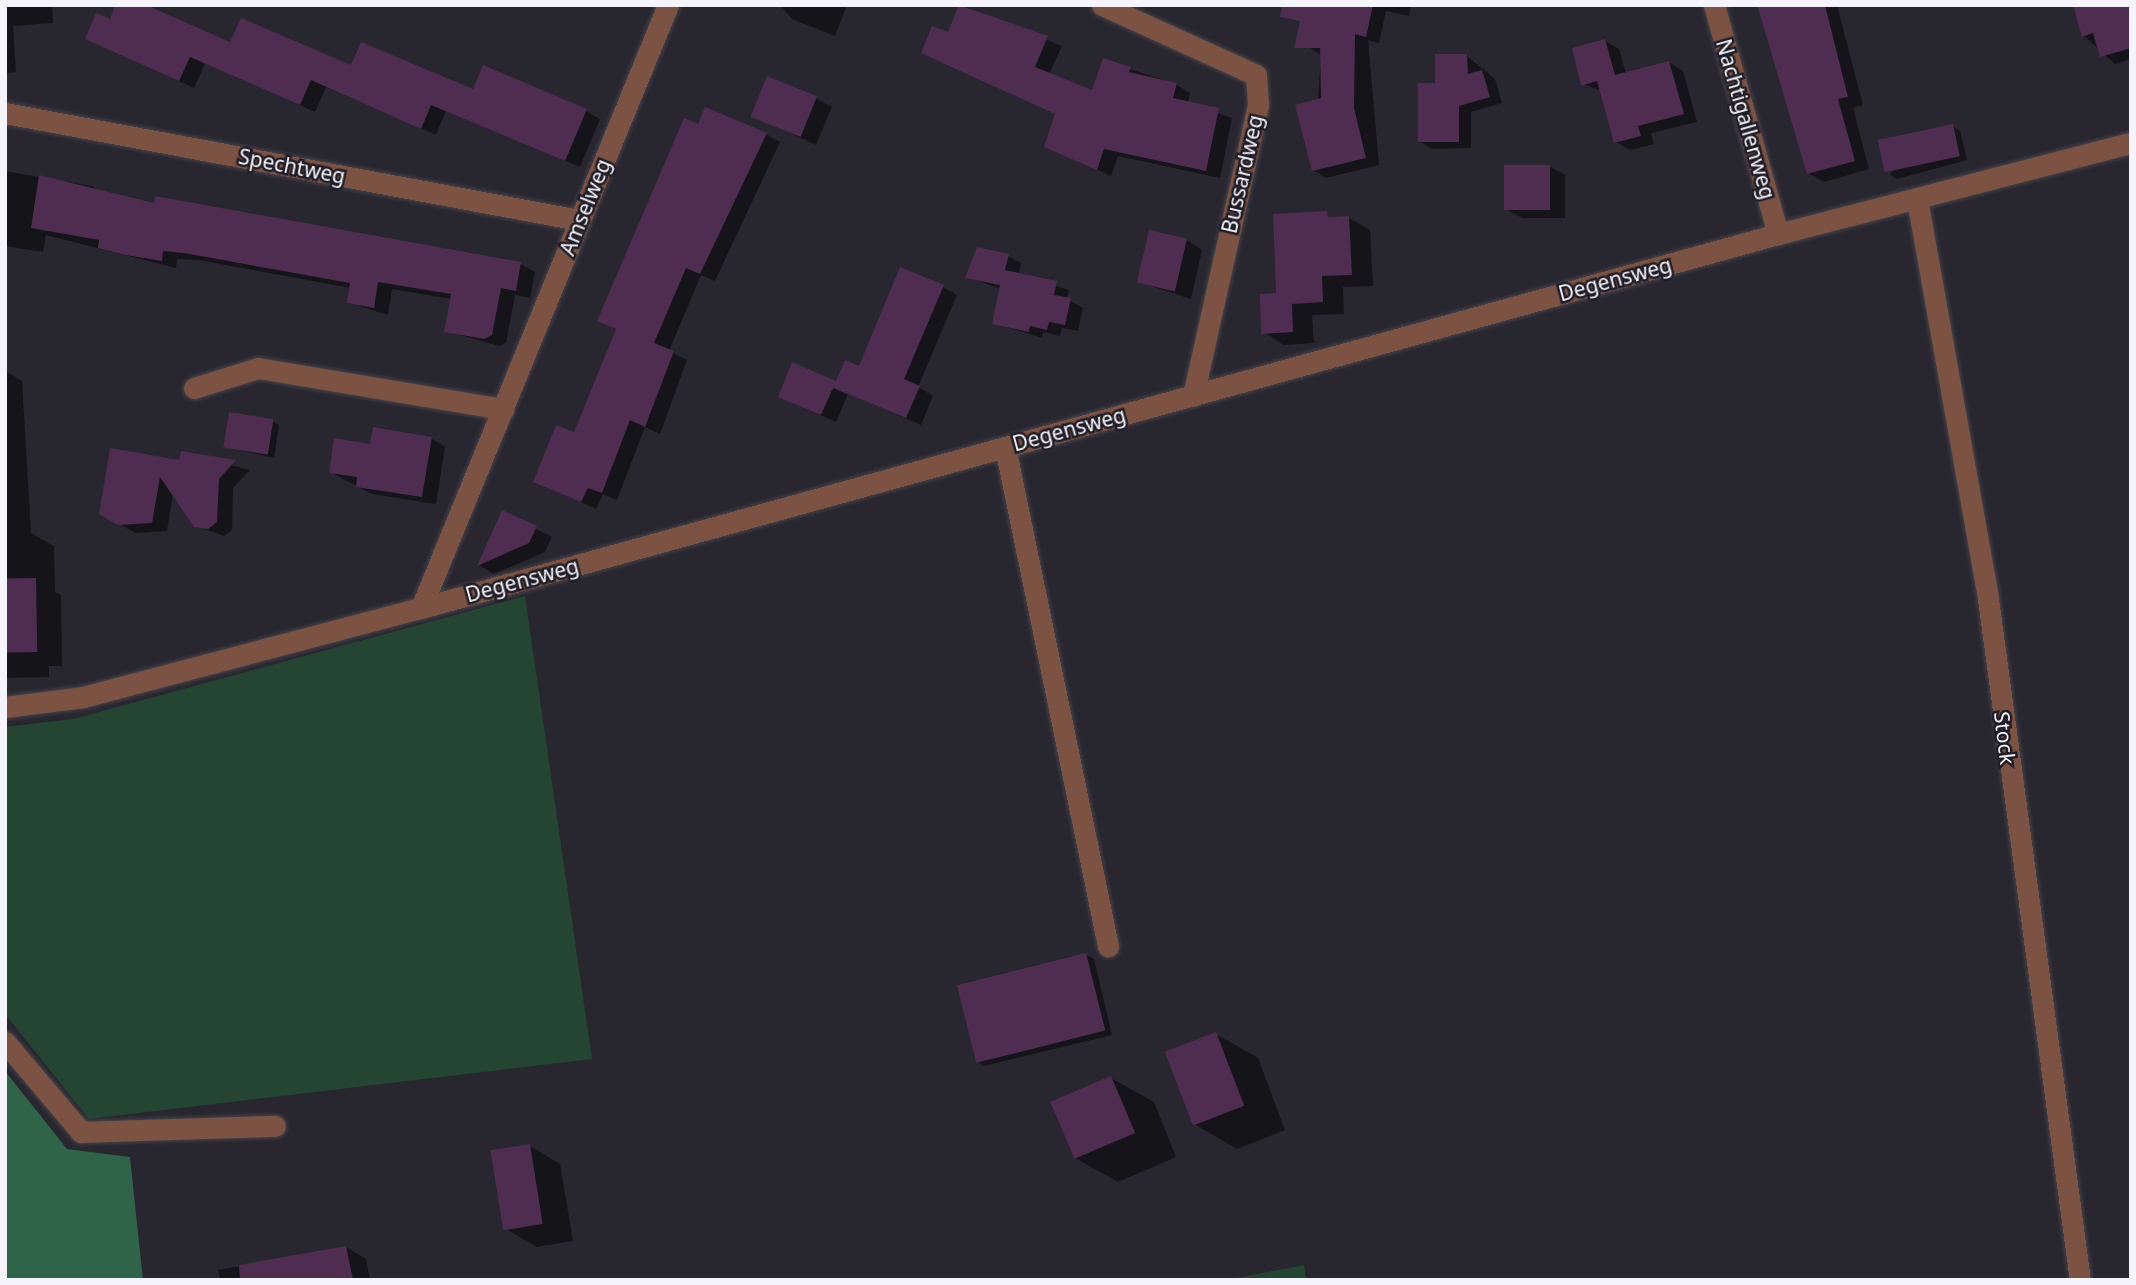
<!DOCTYPE html>
<style>
body{margin:0}
#map{position:relative;width:2136px;height:1285px;overflow:hidden;background:#28262f;font-family:"Noto Sans",sans-serif}
div>[style]{position:absolute}
.green>*{inset:0;background:#254533}
.forest>*{inset:0;background:#306448}
.shadow>*{inset:0;background:#0007}
.building>*{inset:0;background:#4e2d51;transform-origin:0 0}
.roads{filter:drop-shadow(0 0 2px #45434b) drop-shadow(0 0 2px #45434b)}
.minor>*{height:21px;margin:-10.5px;padding:0 10.5px;transform-origin:10.5px;border-radius:10.5px;background:#7c5343}
span{translate:-50% -50%;white-space:nowrap;text-align:center;line-height:1.15;-webkit-text-stroke:5px #1f1d25;paint-order:stroke}
.street-label{font-size:21px;color:#f5f4fa}
.frame{position:absolute;inset:0;border:7px solid #f5f4fa;pointer-events:none}
</style>
<div id="map">
<div class="green">
<div style="clip-path:polygon(525px 596px,592px 1059px,89px 1119px,5px 1014px,5px 727px,73px 719px)"></div>
<div style="clip-path:polygon(1304px 1265px,1306px 1280px,1226px 1280px)"></div>
</div>
<div class="forest">
<div style="clip-path:polygon(5px 1071px,67px 1149px,130px 1157px,143px 1280px,5px 1280px)"></div>
</div>
<div class="shadow">
<div style="clip-path:polygon(5px 5px,52px 5px,53px 23px,13px 26px,16px 72px,5px 73px)"></div>
<div style="clip-path:polygon(780px 5px,847px 5px,835px 36px,792px 19px)"></div>
<div style="clip-path:polygon(961px 5px,1062px 46px,1049px 74px,1094px 92px,1130px 69px,1176px 84px,1190px 93px,1188px 103px,1232px 118px,1220px 178px,1118px 156px,1111px 176px,1046px 146px,1057px 115px,923px 52px,949px 35px)"></div>
<div style="clip-path:polygon(1318px 5px,1411px 5px,1409px 16px,1386px 11px,1379px 43px,1368px 40px,1379px 165px,1326px 178px,1313px 170px,1321px 55px,1308px 47px)"></div>
<div style="clip-path:polygon(1757px 5px,1837px 5px,1863px 105px,1853px 108px,1869px 169px,1824px 182px,1808px 173px)"></div>
<div style="clip-path:polygon(2131px 5px,2131px 59px,2115px 64px,2083px 35px)"></div>
<div style="clip-path:polygon(110px 21px,586px 111px,600px 119px,580px 167px,446px 111px,436px 135px,326px 87px,315px 112px,205px 63px,194px 88px,87px 39px)"></div>
<div style="clip-path:polygon(1605px 41px,1619px 49px,1626px 74px,1669px 62px,1683px 71px,1697px 122px,1651px 133px,1654px 144px,1630px 150px,1616px 142px,1602px 91px,1583px 84px)"></div>
<div style="clip-path:polygon(1467px 56px,1495px 79px,1502px 103px,1471px 112px,1471px 148px,1432px 149px,1419px 141px,1437px 85px)"></div>
<div style="clip-path:polygon(816px 98px,832px 107px,816px 145px,753px 116px)"></div>
<div style="clip-path:polygon(699px 126px,766px 134px,780px 142px,715px 281px,701px 275px,669px 351px,687px 360px,660px 434px,645px 427px,617px 500px,603px 494px,596px 509px,535px 481px,575px 434px,617px 330px,599px 321px)"></div>
<div style="clip-path:polygon(1952px 126px,1960px 131px,1967px 160px,1897px 179px,1889px 174px)"></div>
<div style="clip-path:polygon(1549px 166px,1565px 175px,1565px 218px,1522px 218px,1506px 209px)"></div>
<div style="clip-path:polygon(5px 171px,92px 186px,106px 196px,520px 264px,535px 272px,530px 298px,515px 295px,506px 343px,499px 346px,446px 331px,452px 299px,392px 289px,388px 315px,349px 303px,351px 288px,199px 260px,177px 259px,176px 268px,46px 235px,43px 252px,5px 246px)"></div>
<div style="clip-path:polygon(1349px 218px,1370px 230px,1373px 286px,1343px 287px,1344px 314px,1312px 315px,1314px 343px,1284px 345px,1263px 332px,1278px 295px)"></div>
<div style="clip-path:polygon(1187px 240px,1202px 250px,1191px 299px,1139px 282px)"></div>
<div style="clip-path:polygon(1008px 256px,1021px 263px,1019px 275px,1069px 290px,1067px 299px,1083px 308px,1078px 331px,1062px 328px,1060px 336px,1043px 332px,1042px 338px,994px 323px,1001px 289px,967px 277px)"></div>
<div style="clip-path:polygon(943px 287px,957px 295px,918px 387px,933px 396px,921px 425px,848px 394px,836px 422px,780px 397px,837px 383px,860px 369px)"></div>
<div style="clip-path:polygon(5px 371px,22px 381px,31px 533px,54px 546px,55px 592px,61px 595px,62px 666px,49px 666px,49px 677px,5px 678px)"></div>
<div style="clip-path:polygon(272px 421px,279px 425px,274px 458px,225px 447px)"></div>
<div style="clip-path:polygon(431px 438px,445px 447px,436px 504px,372px 494px,330px 472px,371px 446px)"></div>
<div style="clip-path:polygon(182px 453px,250px 470px,233px 488px,232px 530px,224px 536px,196px 526px,173px 493px,167px 531px,135px 533px,101px 513px,180px 462px)"></div>
<div style="clip-path:polygon(502px 512px,552px 537px,545px 552px,494px 574px,479px 565px)"></div>
<div style="clip-path:polygon(1086px 955px,1094px 959px,1112px 1035px,984px 1066px,977px 1061px)"></div>
<div style="clip-path:polygon(1216px 1034px,1258px 1058px,1285px 1130px,1237px 1149px,1194px 1124px)"></div>
<div style="clip-path:polygon(1111px 1078px,1154px 1102px,1176px 1157px,1118px 1182px,1075px 1158px)"></div>
<div style="clip-path:polygon(530px 1146px,560px 1164px,573px 1241px,537px 1247px,506px 1229px)"></div>
<div style="clip-path:polygon(346px 1247px,366px 1259px,370px 1280px,220px 1280px,218px 1270px)"></div>
</div>
<div class="building">
<div style="clip-path:polygon(115px 5px,146px 5px,230px 42px,241px 18px,351px 65px,361px 42px,473px 89px,483px 65px,587px 109px,565px 161px,431px 105px,421px 129px,311px 80px,300px 105px,190px 57px,179px 81px,85px 39px,96px 13px,110px 19px)"></div>
<div style="clip-path:polygon(959px 5px,1048px 36px,1035px 67px,1092px 90px,1103px 58px,1131px 67px,1129px 72px,1177px 83px,1173px 98px,1219px 108px,1206px 171px,1104px 149px,1097px 170px,1044px 147px,1055px 114px,921px 53px,932px 26px,948px 32px)"></div>
<div style="clip-path:polygon(1282px 5px,1373px 5px,1366px 37px,1355px 34px,1354px 108px,1366px 158px,1312px 171px,1295px 105px,1321px 98px,1320px 48px,1294px 48px,1300px 21px,1280px 17px)"></div>
<div style="clip-path:polygon(1757px 5px,1825px 5px,1848px 97px,1838px 99px,1855px 161px,1807px 174px)"></div>
<div style="clip-path:polygon(2073px 5px,2131px 5px,2131px 48px,2100px 57px,2093px 33px,2082px 37px)"></div>
<div style="clip-path:polygon(1605px 39px,1615px 75px,1669px 61px,1684px 114px,1638px 126px,1641px 136px,1614px 143px,1597px 81px,1581px 86px,1572px 48px)"></div>
<div style="clip-path:polygon(1435px 54px,1467px 54px,1468px 74px,1482px 70px,1490px 97px,1459px 106px,1459px 142px,1418px 142px,1418px 83px,1435px 83px)"></div>
<div style="left:767px;top:76px;width:54px;height:44px;rotate:22deg"></div>
<div style="clip-path:polygon(705px 107px,767px 133px,700px 274px,686px 268px,654px 343px,674px 351px,645px 427px,630px 420px,602px 493px,588px 488px,581px 502px,533px 482px,556px 425px,574px 432px,616px 329px,597px 321px,684px 118px,698px 124px)"></div>
<div style="left:1953px;top:124px;width:33px;height:77px;rotate:78deg"></div>
<div style="left:1504px;top:165px;width:46px;height:45px"></div>
<div style="clip-path:polygon(39px 175px,154px 203px,155px 196px,521px 262px,516px 291px,501px 288px,492px 335px,484px 339px,444px 332px,451px 294px,378px 282px,374px 308px,347px 303px,350px 283px,184px 253px,163px 251px,162px 261px,126px 255px,98px 248px,99px 240px,31px 228px)"></div>
<div style="clip-path:polygon(1327px 211px,1328px 217px,1349px 216px,1352px 275px,1322px 276px,1323px 302px,1292px 304px,1293px 332px,1261px 334px,1260px 294px,1276px 293px,1273px 214px)"></div>
<div style="left:1149px;top:230px;width:39px;height:54px;rotate:13deg"></div>
<div style="clip-path:polygon(977px 247px,1009px 254px,1005px 270px,1057px 281px,1054px 295px,1071px 298px,1065px 325px,1049px 322px,1047px 330px,1030px 326px,1029px 332px,992px 324px,1000px 285px,965px 278px)"></div>
<div style="clip-path:polygon(900px 267px,944px 285px,904px 379px,920px 386px,906px 418px,833px 388px,821px 415px,778px 397px,792px 362px,836px 381px,845px 360px,859px 366px)"></div>
<div style="left:229px;top:412px;width:45px;height:36px;rotate:9deg"></div>
<div style="clip-path:polygon(373px 427px,432px 437px,422px 497px,356px 487px,357px 477px,329px 473px,334px 438px,370px 444px)"></div>
<div style="clip-path:polygon(110px 448px,179px 460px,181px 451px,236px 460px,219px 479px,217px 522px,208px 529px,194px 527px,160px 477px,152px 523px,118px 525px,99px 514px)"></div>
<div style="clip-path:polygon(502px 510px,537px 526px,529px 543px,477px 566px)"></div>
<div style="left:36px;top:578px;width:74px;height:31px;rotate:89deg"></div>
<div style="left:1086px;top:953px;width:80px;height:133px;rotate:76deg"></div>
<div style="left:1216px;top:1032px;width:79px;height:55px;rotate:69deg"></div>
<div style="left:1111px;top:1076px;width:62px;height:66px;rotate:67deg"></div>
<div style="left:530px;top:1144px;width:81px;height:40px;rotate:81deg"></div>
<div style="clip-path:polygon(346px 1246px,353px 1280px,240px 1280px,239px 1265px)"></div>
</div>
<div class="roads">
<div class="minor">
<div style="left:1102px;top:5px;width:169px;rotate:24.4deg"></div>
<div style="left:1256px;top:75px;width:30px;rotate:86deg"></div>
<div style="left:1258px;top:105px;width:298px;rotate:102.6deg"></div>
<div style="left:1714px;top:5px;width:238px;rotate:74.4deg"></div>
<div style="left:5px;top:113px;width:584px;rotate:10.56deg"></div>
<div style="left:1917px;top:199px;width:406px;rotate:79.9deg"></div>
<div style="left:1988px;top:599px;width:687px;rotate:82.31deg"></div>
<div style="left:194px;top:388px;width:67px;rotate:-17.4deg"></div>
<div style="left:258px;top:368px;width:249px;rotate:9.5deg"></div>
<div style="left:1005px;top:447px;width:510px;rotate:78.34deg"></div>
<div style="left:421px;top:608px;width:652px;rotate:-67.73deg"></div>
<div style="left:5px;top:707px;width:79px;rotate:-7.3deg"></div>
<div style="left:83px;top:697px;width:350px;rotate:-14.8deg"></div>
<div style="left:421px;top:608px;width:1408px;rotate:-15.41deg"></div>
<div style="left:1778px;top:234px;width:365px;rotate:-14.5deg"></div>
<div style="left:5px;top:1042px;width:118px;rotate:49.8deg"></div>
<div style="left:81px;top:1132px;width:194px;rotate:-1.8deg"></div>
</div>
</div>
<div class="street-label">
<span style="left:1746px;top:119px;rotate:74deg">Nachtigallenweg</span>
<span style="left:292px;top:166px;rotate:11deg">Spechtweg</span>
<span style="left:1242px;top:174px;rotate:-77deg">Bussardweg</span>
<span style="left:585px;top:207px;rotate:-68deg">Amselweg</span>
<span style="left:1615px;top:279px;rotate:-15deg">Degensweg</span>
<span style="left:1069px;top:429px;rotate:-15deg">Degensweg</span>
<span style="left:522px;top:580px;rotate:-15deg">Degensweg</span>
<span style="left:2005px;top:738px;rotate:83deg">Stock</span>
</div>
<div class="frame"></div>
</div>
